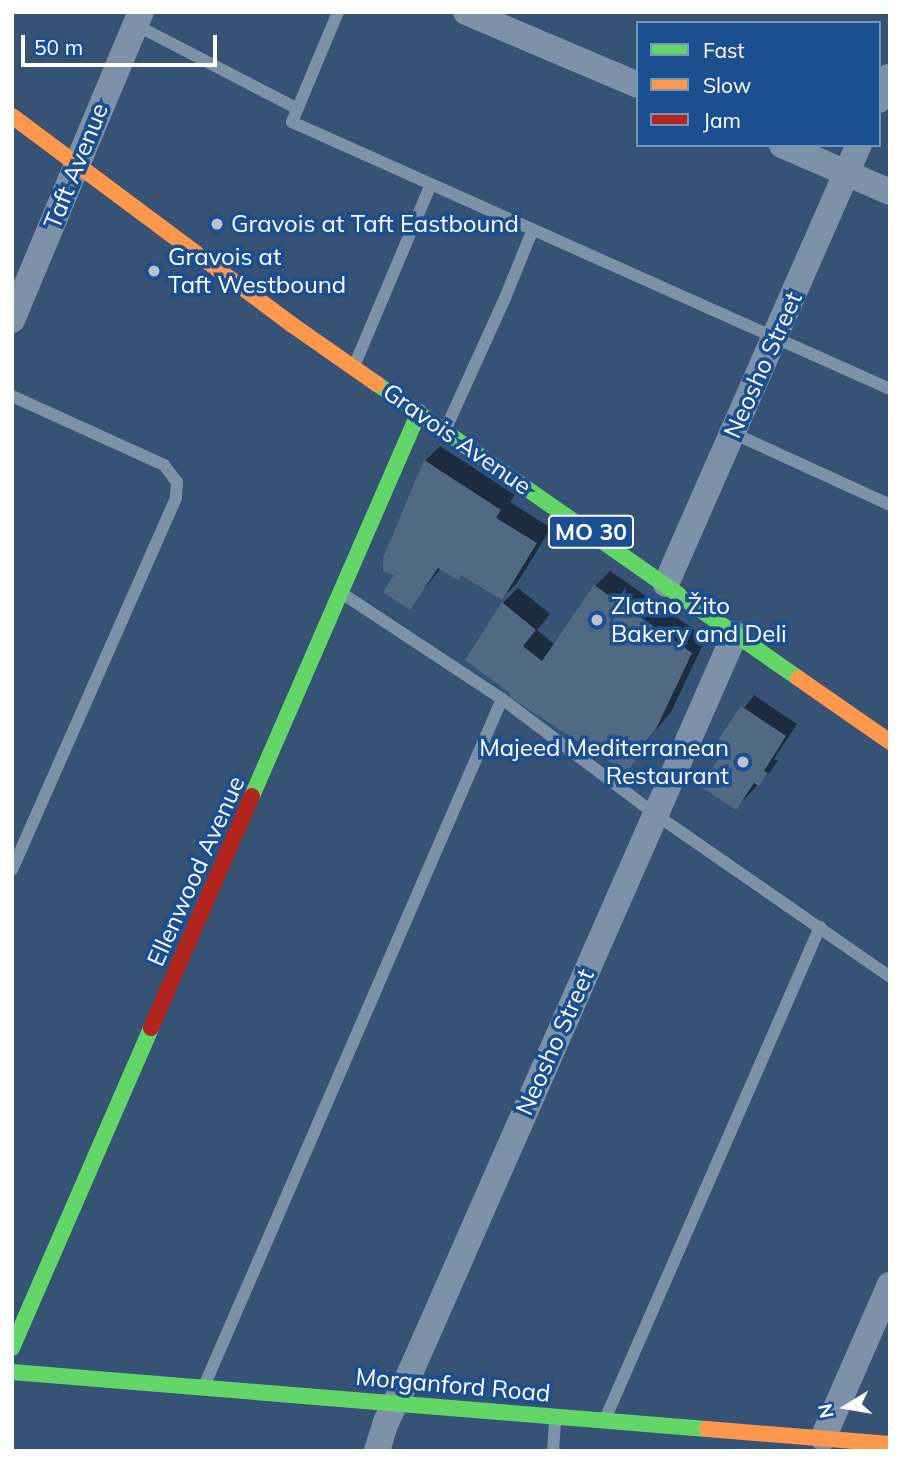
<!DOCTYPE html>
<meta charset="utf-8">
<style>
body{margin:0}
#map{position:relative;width:902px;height:1463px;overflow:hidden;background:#365274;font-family:Mulish,sans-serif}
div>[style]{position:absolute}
.shadow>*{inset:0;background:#0007}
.building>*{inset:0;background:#526984}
.lane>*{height:12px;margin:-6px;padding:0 6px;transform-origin:6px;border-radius:6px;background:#7d92a8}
.street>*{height:26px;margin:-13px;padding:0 13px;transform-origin:13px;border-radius:13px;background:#7d92a8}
.fast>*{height:16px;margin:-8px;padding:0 8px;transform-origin:8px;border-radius:8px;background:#63d668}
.slow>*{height:16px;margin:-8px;padding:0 8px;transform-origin:8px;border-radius:8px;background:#ff974d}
.jam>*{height:16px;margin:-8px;padding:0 8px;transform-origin:8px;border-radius:8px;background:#b3261e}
.dots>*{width:19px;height:19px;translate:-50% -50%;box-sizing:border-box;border:4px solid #1b4f8f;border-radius:50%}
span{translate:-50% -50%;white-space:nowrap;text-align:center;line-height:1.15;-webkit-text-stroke:7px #1b4f8f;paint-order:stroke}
.shield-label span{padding:2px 5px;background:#1b4f8f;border:2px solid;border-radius:5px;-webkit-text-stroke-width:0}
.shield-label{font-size:23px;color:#fff;font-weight:700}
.street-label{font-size:24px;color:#fff}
.poi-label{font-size:24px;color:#fff}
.left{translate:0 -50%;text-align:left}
.right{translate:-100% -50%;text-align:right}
.frame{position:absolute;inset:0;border:14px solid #fff;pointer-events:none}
.legend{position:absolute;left:636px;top:21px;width:245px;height:126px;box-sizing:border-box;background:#1b4f8f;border:2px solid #7695bc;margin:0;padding:9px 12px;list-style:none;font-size:21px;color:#fff}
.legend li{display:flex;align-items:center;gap:14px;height:35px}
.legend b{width:35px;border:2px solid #7695bc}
.north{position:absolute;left:811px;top:1372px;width:70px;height:70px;-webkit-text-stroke:5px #1b4f8f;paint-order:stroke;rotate:259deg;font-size:19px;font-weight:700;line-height:28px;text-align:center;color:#fff}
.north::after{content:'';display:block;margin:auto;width:24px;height:32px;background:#fff;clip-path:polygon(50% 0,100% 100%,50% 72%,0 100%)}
.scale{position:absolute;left:21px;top:35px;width:196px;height:32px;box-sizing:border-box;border:4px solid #fff;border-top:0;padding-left:9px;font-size:21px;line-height:24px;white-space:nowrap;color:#fff;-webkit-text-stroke:5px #1b4f8f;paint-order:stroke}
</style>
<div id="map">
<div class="shadow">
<div style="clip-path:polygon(440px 446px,515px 495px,510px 502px,551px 528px,517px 583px,502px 598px,462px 573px,441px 568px,409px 608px,396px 574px,384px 558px,425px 461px)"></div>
<div style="clip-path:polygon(610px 571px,706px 638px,671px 712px,648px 739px,650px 745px,625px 770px,467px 660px,503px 603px,518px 588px,550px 614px,537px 630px,555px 645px,595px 586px)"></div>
<div style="clip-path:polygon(754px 695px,797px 724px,774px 759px,778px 761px,770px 772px,736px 808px,724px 753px,715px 747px)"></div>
</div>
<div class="building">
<div style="clip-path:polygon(424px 460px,501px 510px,496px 518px,537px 543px,502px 600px,461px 575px,458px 580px,438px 568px,410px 610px,383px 592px,394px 575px,383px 571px,383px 558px)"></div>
<div style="clip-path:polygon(594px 585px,692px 653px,656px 729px,634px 755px,635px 761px,626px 772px,509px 697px,511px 694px,465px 660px,502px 602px,536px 630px,523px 646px,542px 661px)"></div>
<div style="clip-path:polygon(741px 706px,786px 736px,764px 771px,768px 773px,759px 786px,754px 783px,736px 810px,700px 786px,722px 754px,713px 747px)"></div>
</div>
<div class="lane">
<div style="left:338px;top:12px;width:119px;rotate:112.7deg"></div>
<div style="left:292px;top:122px;width:655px;rotate:24.06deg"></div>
<div style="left:136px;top:25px;width:182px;rotate:27.4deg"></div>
<div style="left:355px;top:364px;width:195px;rotate:-67.1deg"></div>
<div style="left:12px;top:396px;width:167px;rotate:24.4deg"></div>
<div style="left:164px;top:465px;width:21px;rotate:53deg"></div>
<div style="left:177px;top:482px;width:16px;rotate:94deg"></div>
<div style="left:176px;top:498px;width:406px;rotate:113.8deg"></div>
<div style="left:447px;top:426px;width:141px;rotate:-65.6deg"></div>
<div style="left:505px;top:298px;width:74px;rotate:-67.9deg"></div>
<div style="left:733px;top:433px;width:173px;rotate:24.6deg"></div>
<div style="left:343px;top:594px;width:191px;rotate:33.4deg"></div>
<div style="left:502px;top:699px;width:191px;rotate:36.9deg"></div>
<div style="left:655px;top:814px;width:286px;rotate:34.7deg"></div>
<div style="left:205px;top:1384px;width:747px;rotate:-66.56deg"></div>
<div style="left:606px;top:1417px;width:535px;rotate:-66.41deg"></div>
<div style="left:553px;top:1451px;width:31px;rotate:-86deg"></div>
</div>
<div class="street">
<div style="left:466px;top:12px;width:187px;rotate:23deg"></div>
<div style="left:879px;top:100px;width:26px;rotate:-65deg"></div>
<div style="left:782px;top:145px;width:118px;rotate:23.5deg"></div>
<div style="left:12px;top:320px;width:334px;rotate:-67.3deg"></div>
<div style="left:666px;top:584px;width:480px;rotate:-66.3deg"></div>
<div style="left:823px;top:1438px;width:167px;rotate:-66.4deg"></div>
<div style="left:377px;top:1451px;width:30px;rotate:-73deg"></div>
<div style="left:386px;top:1422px;width:57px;rotate:-63.9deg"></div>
<div style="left:411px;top:1371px;width:805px;rotate:-66.27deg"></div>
</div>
<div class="fast">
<div style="left:377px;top:384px;width:513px;rotate:34.93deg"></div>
<div style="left:252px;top:796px;width:419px;rotate:-66.5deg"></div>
<div style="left:12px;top:1348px;width:349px;rotate:-66.5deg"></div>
<div style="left:12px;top:1372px;width:697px;rotate:4.69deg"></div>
</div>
<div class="slow">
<div style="left:12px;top:116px;width:348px;rotate:36.7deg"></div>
<div style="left:291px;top:324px;width:105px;rotate:34.9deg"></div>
<div style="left:798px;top:678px;width:112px;rotate:34.8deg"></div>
<div style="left:707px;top:1429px;width:184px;rotate:4.7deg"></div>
</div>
<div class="jam">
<div style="left:151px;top:1028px;width:253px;rotate:-66.5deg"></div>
</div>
<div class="dots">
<div style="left:217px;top:224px;background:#b9c2ce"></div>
<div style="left:154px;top:271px;background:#b9c2ce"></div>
<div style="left:597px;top:620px;background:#b9c2ce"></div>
<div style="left:743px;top:762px;background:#b9c2ce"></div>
</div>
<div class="shield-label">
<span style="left:591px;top:532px">MO 30</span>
</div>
<div class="street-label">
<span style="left:76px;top:166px;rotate:-68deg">Taft Avenue</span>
<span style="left:763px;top:365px;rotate:-66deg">Neosho Street</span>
<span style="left:457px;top:439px;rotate:35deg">Gravois Avenue</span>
<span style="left:196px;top:871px;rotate:-66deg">Ellenwood Avenue</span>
<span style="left:555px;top:1042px;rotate:-66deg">Neosho Street</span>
<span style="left:453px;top:1385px;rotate:5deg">Morganford Road</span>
</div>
<div class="poi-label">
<span class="left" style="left:231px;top:224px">Gravois at Taft Eastbound</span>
<span class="left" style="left:168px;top:271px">Gravois at<br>Taft Westbound</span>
<span class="left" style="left:611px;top:620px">Zlatno Žito<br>Bakery and Deli</span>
<span class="right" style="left:729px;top:762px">Majeed Mediterranean<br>Restaurant</span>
</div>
<div class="frame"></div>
<ul class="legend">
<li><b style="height:9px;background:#63d668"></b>Fast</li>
<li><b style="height:9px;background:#ff974d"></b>Slow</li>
<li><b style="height:9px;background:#b3261e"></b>Jam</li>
</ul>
<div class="north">N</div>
<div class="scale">50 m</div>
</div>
